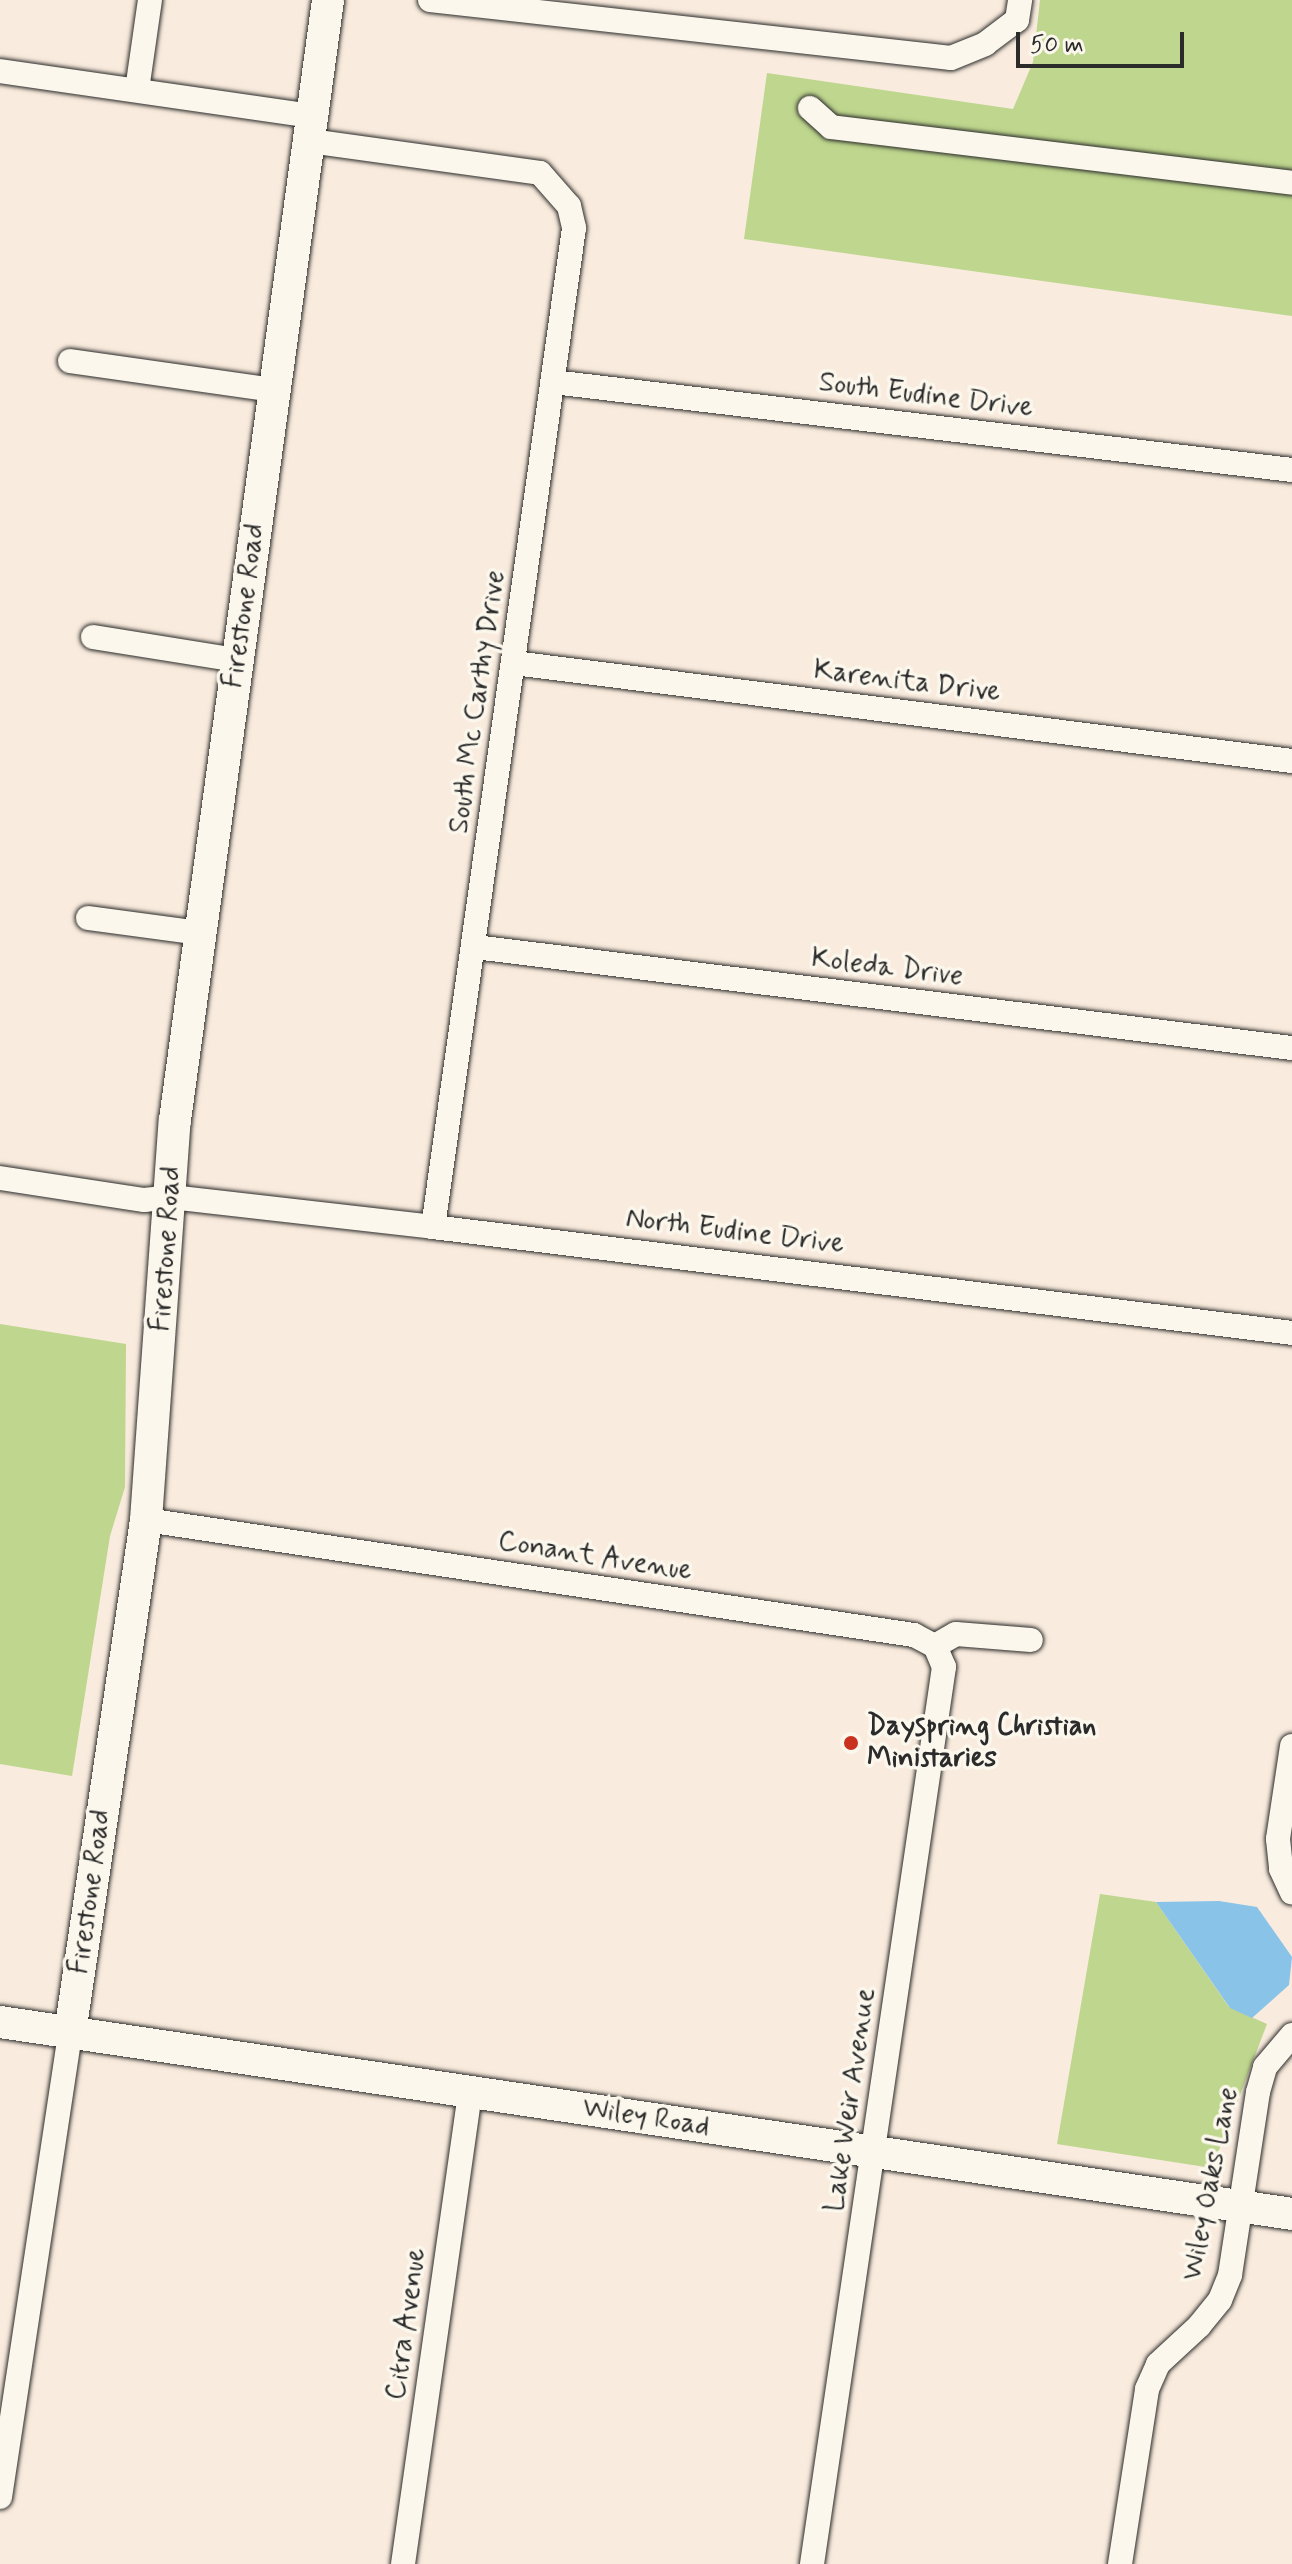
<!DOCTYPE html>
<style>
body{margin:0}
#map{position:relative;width:1292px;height:2564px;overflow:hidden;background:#f9ebdd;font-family:Mynerve,sans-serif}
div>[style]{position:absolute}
.green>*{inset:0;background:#bed68d}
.water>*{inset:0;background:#89c3e8}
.roads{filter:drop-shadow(0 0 2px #2b2b2b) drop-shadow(0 0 2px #2b2b2b)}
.street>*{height:24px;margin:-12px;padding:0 12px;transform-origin:12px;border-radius:12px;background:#fbf7ec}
.secondary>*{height:32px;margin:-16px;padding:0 16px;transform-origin:16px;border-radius:16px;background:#fbf7ec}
.dots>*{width:22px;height:22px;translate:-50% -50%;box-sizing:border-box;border:4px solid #fbf7ec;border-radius:50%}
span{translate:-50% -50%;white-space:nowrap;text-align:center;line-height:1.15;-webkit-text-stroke:7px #fbf7ec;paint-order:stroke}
.street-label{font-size:28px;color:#2b2b2b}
.poi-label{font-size:28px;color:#2b2b2b;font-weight:700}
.left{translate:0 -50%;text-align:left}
.scale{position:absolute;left:1016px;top:32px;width:168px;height:36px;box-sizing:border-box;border:4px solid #2b2b2b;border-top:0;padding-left:10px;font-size:24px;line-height:28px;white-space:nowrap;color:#2b2b2b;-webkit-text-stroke:6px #fbf7ec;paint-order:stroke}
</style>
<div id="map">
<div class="green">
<div style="clip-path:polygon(1040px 0,1292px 0,1292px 316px,744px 239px,767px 73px,1013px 109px,1033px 62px)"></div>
<div style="clip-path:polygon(0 1324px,126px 1344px,125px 1487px,110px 1536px,72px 1776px,0 1764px)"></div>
<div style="clip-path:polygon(1100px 1894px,1156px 1902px,1229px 2007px,1267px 2024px,1212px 2168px,1057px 2144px)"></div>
</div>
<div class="water">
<div style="clip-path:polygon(1219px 1901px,1257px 1907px,1292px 1957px,1289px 1985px,1252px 2018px,1230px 2008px,1156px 1902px)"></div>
</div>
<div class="roads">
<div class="street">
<div style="left:430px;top:0;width:524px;rotate:6.35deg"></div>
<div style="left:951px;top:58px;width:37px;rotate:-22deg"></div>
<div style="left:985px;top:44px;width:40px;rotate:-37deg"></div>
<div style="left:1017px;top:20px;width:20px;rotate:-81deg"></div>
<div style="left:0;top:71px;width:316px;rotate:8.2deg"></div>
<div style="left:137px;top:90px;width:91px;rotate:-81.8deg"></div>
<div style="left:810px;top:108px;width:28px;rotate:42deg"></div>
<div style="left:831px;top:127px;width:464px;rotate:6.9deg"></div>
<div style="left:310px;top:141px;width:232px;rotate:7.9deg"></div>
<div style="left:540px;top:173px;width:44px;rotate:48.7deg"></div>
<div style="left:569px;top:206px;width:23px;rotate:77deg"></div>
<div style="left:574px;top:228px;width:1009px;rotate:98.03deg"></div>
<div style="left:70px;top:361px;width:207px;rotate:8.1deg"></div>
<div style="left:553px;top:382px;width:744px;rotate:6.79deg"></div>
<div style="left:93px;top:637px;width:146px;rotate:9.1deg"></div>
<div style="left:514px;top:663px;width:784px;rotate:7.18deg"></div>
<div style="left:88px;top:918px;width:113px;rotate:7.6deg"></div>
<div style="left:475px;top:947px;width:823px;rotate:7.05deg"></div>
<div style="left:0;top:1178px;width:146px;rotate:8.7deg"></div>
<div style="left:144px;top:1200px;width:27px;rotate:-6deg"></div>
<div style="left:171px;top:1197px;width:264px;rotate:6.5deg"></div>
<div style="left:433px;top:1227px;width:866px;rotate:7.03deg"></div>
<div style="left:146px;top:1520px;width:777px;rotate:8.52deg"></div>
<div style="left:914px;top:1635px;width:24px;rotate:28deg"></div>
<div style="left:935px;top:1646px;width:24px;rotate:-30deg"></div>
<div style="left:956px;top:1634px;width:75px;rotate:4.6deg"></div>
<div style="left:1292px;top:1746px;width:94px;rotate:98.6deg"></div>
<div style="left:1278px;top:1839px;width:30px;rotate:84deg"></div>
<div style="left:1281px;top:1869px;width:26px;rotate:65deg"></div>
<div style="left:0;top:2497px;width:469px;rotate:-81.4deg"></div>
<div style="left:403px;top:2564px;width:478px;rotate:-81.9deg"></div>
<div style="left:812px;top:2564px;width:907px;rotate:-81.63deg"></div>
<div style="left:944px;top:1667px;width:23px;rotate:-113deg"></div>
<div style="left:1120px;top:2564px;width:177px;rotate:-81.2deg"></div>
<div style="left:1147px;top:2389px;width:27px;rotate:-66deg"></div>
<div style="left:1158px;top:2364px;width:56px;rotate:-42.8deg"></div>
<div style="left:1199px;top:2326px;width:33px;rotate:-51deg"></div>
<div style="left:1220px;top:2300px;width:27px;rotate:-68deg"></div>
<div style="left:1230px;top:2275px;width:185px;rotate:-81.3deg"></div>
<div style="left:1258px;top:2092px;width:26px;rotate:-74deg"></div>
<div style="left:1265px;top:2067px;width:42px;rotate:-49.8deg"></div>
</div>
<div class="secondary">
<div style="left:0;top:2022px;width:1306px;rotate:8.45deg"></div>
<div style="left:70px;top:2033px;width:519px;rotate:-81.57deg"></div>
<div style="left:146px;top:1520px;width:401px;rotate:-85.9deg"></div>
<div style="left:175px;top:1120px;width:1130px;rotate:-82.22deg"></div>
</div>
</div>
<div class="dots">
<div style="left:851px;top:1743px;background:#c8321e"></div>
</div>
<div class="street-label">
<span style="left:926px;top:396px;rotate:7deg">South Eudine Drive</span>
<span style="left:245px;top:606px;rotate:-82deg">Firestone Road</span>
<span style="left:907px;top:682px;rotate:7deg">Karenita Drive</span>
<span style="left:478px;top:702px;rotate:-82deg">South Mc Carthy Drive</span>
<span style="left:887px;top:968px;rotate:7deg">Koleda Drive</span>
<span style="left:735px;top:1232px;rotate:7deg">North Eudine Drive</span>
<span style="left:167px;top:1249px;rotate:-86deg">Firestone Road</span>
<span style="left:595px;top:1557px;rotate:9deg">Conant Avenue</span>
<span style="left:91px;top:1892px;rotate:-82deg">Firestone Road</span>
<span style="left:851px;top:2100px;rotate:-82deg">Lake Weir Avenue</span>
<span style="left:646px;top:2118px;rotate:9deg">Wiley Road</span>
<span style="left:1211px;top:2184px;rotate:-79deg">Wiley Oaks Lane</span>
<span style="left:407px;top:2324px;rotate:-82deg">Citra Avenue</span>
</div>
<div class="poi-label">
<span class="left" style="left:867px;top:1743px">Dayspring Christian<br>Ministaries</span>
</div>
<div class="scale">50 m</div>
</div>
